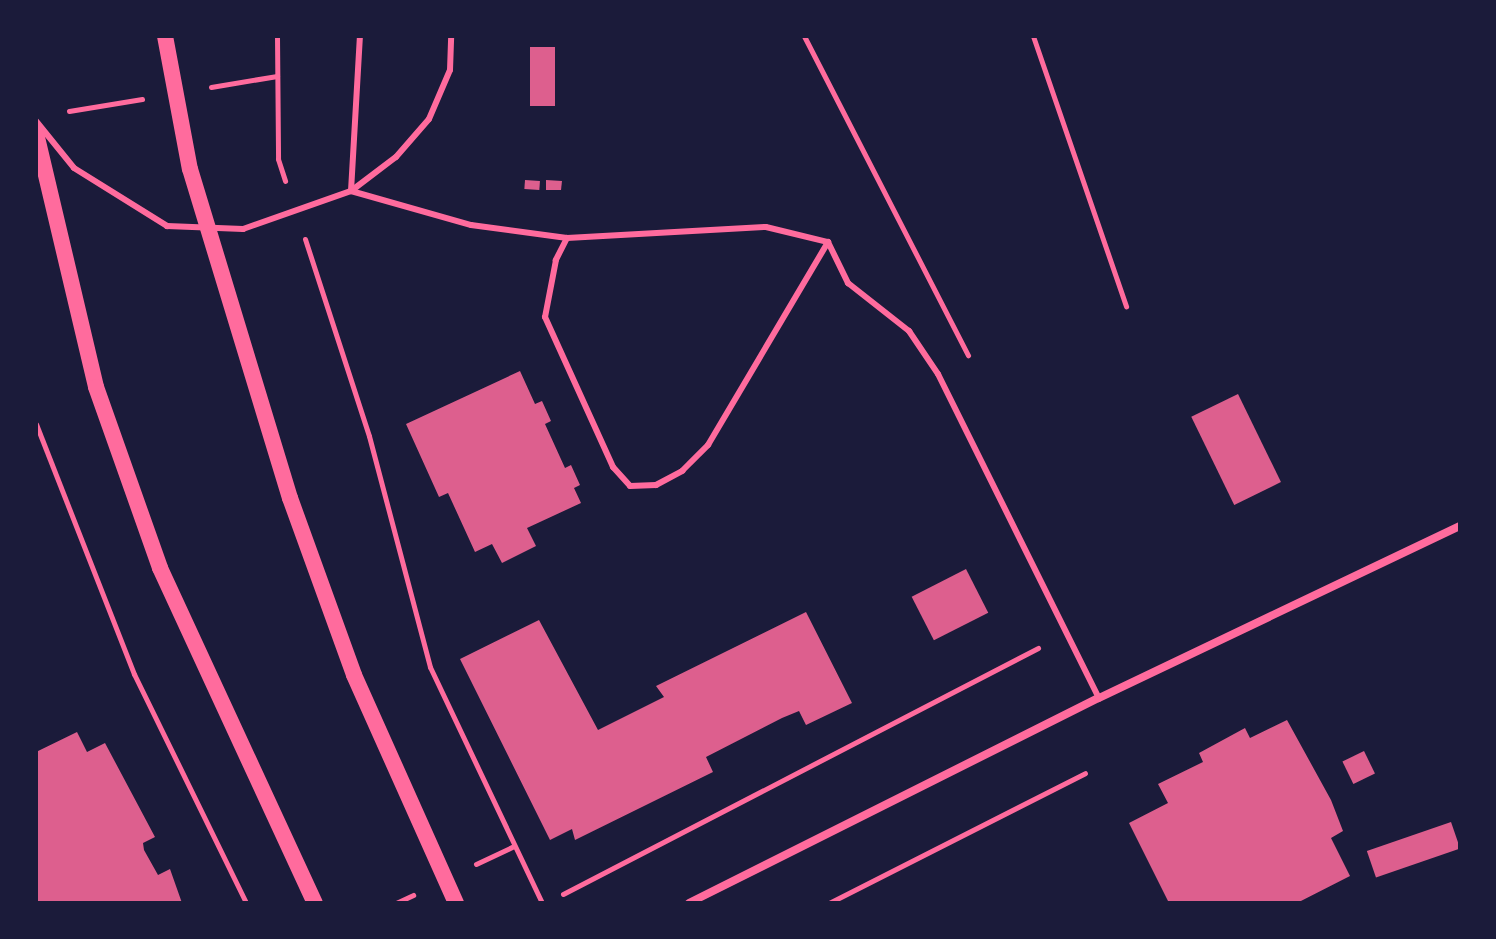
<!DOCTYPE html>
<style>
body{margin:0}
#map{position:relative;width:1496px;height:939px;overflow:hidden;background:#1b1b3a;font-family:Ubuntu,sans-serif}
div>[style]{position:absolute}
.building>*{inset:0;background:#dd5f8e;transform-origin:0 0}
.path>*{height:5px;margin:-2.5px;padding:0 2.5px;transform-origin:2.5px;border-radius:2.5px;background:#ff6b9d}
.service>*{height:6px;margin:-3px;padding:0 3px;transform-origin:3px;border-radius:3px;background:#ff6b9d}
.minor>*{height:8px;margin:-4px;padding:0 4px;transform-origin:4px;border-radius:4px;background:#ff6b9d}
.secondary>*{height:16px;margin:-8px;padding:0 8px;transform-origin:8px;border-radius:8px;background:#ff6b9d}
span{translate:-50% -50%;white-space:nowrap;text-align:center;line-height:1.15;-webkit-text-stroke:6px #1b1b3a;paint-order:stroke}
.frame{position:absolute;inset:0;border:38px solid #1b1b3a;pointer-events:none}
</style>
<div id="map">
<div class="building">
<div style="left:530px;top:47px;width:25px;height:59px"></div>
<div style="left:525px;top:180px;width:15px;height:9px;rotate:4deg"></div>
<div style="clip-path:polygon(546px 180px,562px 181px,561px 190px,546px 190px)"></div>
<div style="clip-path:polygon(520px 371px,535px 404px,542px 401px,551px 421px,545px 424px,565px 468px,571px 465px,580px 485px,574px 488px,581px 503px,527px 528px,536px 546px,502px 563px,492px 544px,475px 552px,448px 493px,439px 497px,406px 424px)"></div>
<div style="left:1238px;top:394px;width:98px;height:52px;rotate:64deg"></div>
<div style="left:966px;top:569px;width:49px;height:61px;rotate:63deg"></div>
<div style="clip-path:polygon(806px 612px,852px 703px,806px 725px,799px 711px,782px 718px,706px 757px,713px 772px,575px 840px,572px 829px,550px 840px,460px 659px,539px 620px,598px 730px,664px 697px,656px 686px)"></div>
<div style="clip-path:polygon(1287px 720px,1331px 800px,1343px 831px,1331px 838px,1350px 876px,1297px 903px,1169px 903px,1129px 823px,1168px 803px,1158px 784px,1203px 762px,1199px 753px,1245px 728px,1250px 738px)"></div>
<div style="clip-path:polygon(77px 732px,87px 752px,105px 743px,155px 837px,143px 843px,144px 850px,158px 875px,170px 869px,182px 903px,36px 903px,36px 752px)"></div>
<div style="left:1364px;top:751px;width:25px;height:24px;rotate:64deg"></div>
<div style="left:1451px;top:822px;width:28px;height:89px;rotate:71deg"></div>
</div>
<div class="path">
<div style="left:277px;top:36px;width:123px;rotate:89.5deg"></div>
<div style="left:278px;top:159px;width:23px;rotate:72deg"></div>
<div style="left:804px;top:36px;width:359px;rotate:62.8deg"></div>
<div style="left:1033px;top:36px;width:286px;rotate:71deg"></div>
<div style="left:211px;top:87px;width:67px;rotate:-9.5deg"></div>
<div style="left:69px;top:111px;width:74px;rotate:-9.3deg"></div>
<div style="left:305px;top:239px;width:207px;rotate:72deg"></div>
<div style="left:369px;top:436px;width:239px;rotate:75.2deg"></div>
<div style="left:430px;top:667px;width:261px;rotate:64.6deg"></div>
<div style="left:36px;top:424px;width:269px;rotate:68.6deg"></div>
<div style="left:134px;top:674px;width:255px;rotate:63.9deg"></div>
<div style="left:476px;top:864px;width:42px;rotate:-25.3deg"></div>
<div style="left:563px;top:894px;width:535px;rotate:-27.38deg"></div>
<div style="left:396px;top:903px;width:19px;rotate:-25deg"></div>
<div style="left:829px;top:903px;width:287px;rotate:-26.9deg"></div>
</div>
<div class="service">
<div style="left:36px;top:121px;width:60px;rotate:51deg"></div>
<div style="left:74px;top:168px;width:110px;rotate:31.9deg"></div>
<div style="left:167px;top:226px;width:76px;rotate:2.3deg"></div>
<div style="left:243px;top:229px;width:114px;rotate:-19.4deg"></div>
<div style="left:351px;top:191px;width:56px;rotate:-37.1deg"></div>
<div style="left:396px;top:157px;width:50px;rotate:-49deg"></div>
<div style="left:429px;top:119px;width:53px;rotate:-66.8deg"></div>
<div style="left:450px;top:70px;width:34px;rotate:-88deg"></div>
<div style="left:351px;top:191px;width:125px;rotate:15.8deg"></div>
<div style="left:471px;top:225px;width:97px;rotate:7.7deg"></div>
<div style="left:567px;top:238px;width:199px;rotate:-3.2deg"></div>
<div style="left:766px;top:227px;width:64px;rotate:13.6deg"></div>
<div style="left:828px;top:242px;width:46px;rotate:64deg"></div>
<div style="left:848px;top:283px;width:78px;rotate:38.2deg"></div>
<div style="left:909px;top:331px;width:52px;rotate:56deg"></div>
<div style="left:938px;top:374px;width:362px;rotate:63.6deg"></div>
<div style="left:351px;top:191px;width:155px;rotate:-86.7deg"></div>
<div style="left:567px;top:238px;width:25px;rotate:117deg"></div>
<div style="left:556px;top:260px;width:58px;rotate:100.9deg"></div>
<div style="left:545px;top:317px;width:165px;rotate:65.6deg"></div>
<div style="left:613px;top:467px;width:25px;rotate:48deg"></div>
<div style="left:630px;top:486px;width:26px;rotate:-2deg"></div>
<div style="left:656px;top:485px;width:30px;rotate:-28deg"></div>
<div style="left:682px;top:471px;width:37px;rotate:-45deg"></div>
<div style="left:708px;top:445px;width:236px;rotate:-59.4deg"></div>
</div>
<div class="minor">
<div style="left:689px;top:903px;width:458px;rotate:-26.6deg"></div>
<div style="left:1099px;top:698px;width:400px;rotate:-25.5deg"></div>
</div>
<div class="secondary">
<div style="left:165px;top:36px;width:135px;rotate:79.4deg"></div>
<div style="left:190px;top:169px;width:344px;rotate:73.1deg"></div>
<div style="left:290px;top:498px;width:188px;rotate:70.1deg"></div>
<div style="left:354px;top:675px;width:250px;rotate:65.9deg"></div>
<div style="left:36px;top:133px;width:261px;rotate:76.7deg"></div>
<div style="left:96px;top:387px;width:192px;rotate:70.5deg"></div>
<div style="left:160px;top:568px;width:369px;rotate:65.2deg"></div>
</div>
<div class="frame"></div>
</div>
